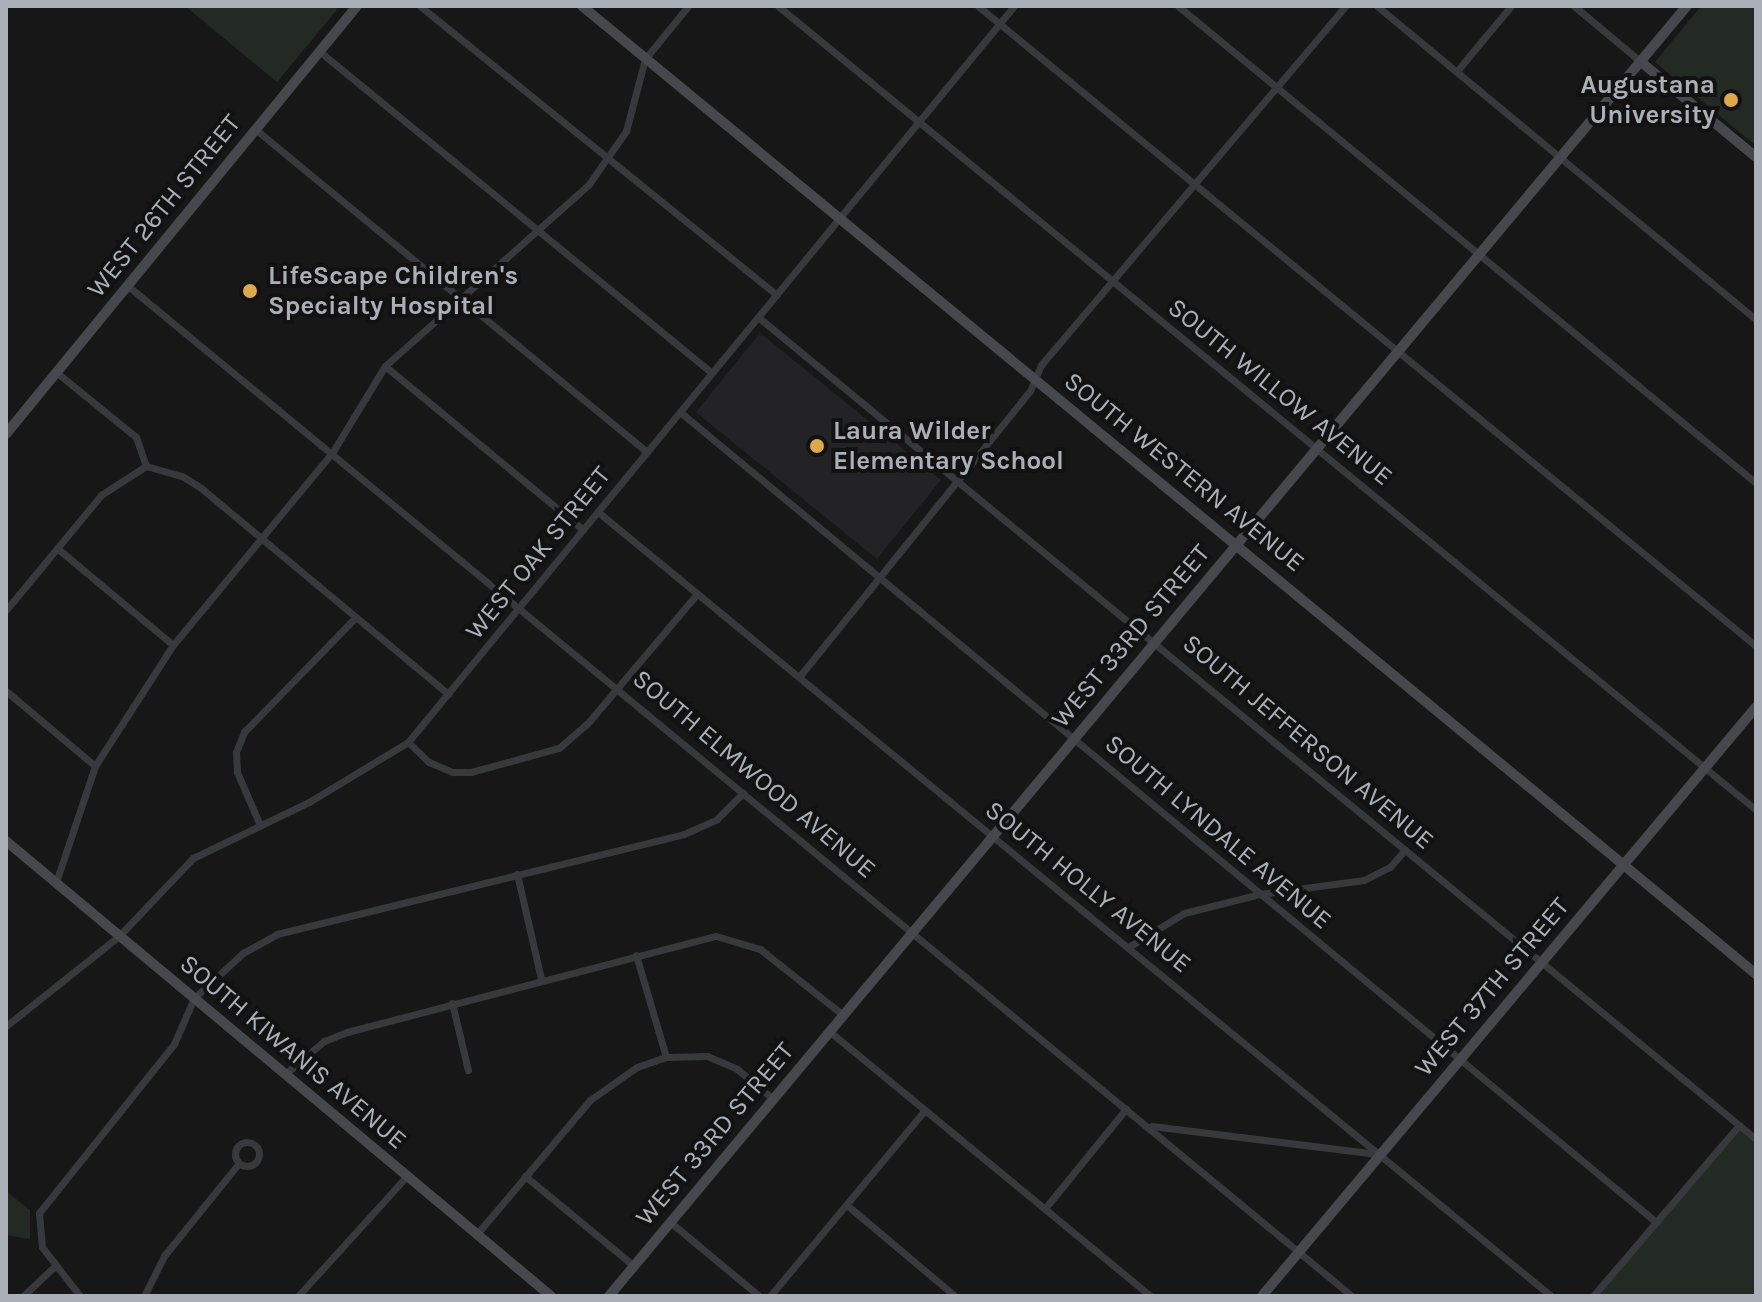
<!DOCTYPE html>
<style>
body{margin:0}
#map{position:relative;width:1762px;height:1302px;overflow:hidden;background:#171718;font-family:Karla,sans-serif}
div>[style]{position:absolute}
.built>*{inset:0;background:#232325;transform-origin:0 0}
.green>*{inset:0;background:#232a24}
.street>*{height:7px;margin:-3.5px;padding:0 3.5px;transform-origin:3.5px;border-radius:3.5px;background:#38393d}
.street>.ring{margin:-3.5px;padding:0;box-sizing:content-box;background:none;border:7px solid #38393d;border-radius:50%}
.secondary>*{height:10px;margin:-5px;padding:0 5px;transform-origin:5px;border-radius:5px;background:#47484d}
.dots>*{width:22px;height:22px;translate:-50% -50%;box-sizing:border-box;border:4px solid #121213;border-radius:50%}
span{translate:-50% -50%;white-space:nowrap;text-align:center;line-height:1.15;-webkit-text-stroke:8px #121213;paint-order:stroke}
.poi-label{font-size:26px;color:#abafb7;font-weight:700}
.right{translate:-100% -50%;text-align:right}
.left{translate:0 -50%;text-align:left}
.street-label{font-size:26px;color:#abafb7}
.frame{position:absolute;inset:0;border:8px solid #abafb7;pointer-events:none}
</style>
<div id="map">
<div class="built">
<div style="left:760px;top:333px;width:233px;height:102px;rotate:39deg"></div>
</div>
<div class="green">
<div style="clip-path:polygon(185px 6px,340px 6px,277px 82px)"></div>
<div style="clip-path:polygon(1701px 6px,1756px 6px,1756px 146px,1655px 62px)"></div>
<div style="clip-path:polygon(1739px 1125px,1756px 1139px,1756px 1296px,1593px 1296px)"></div>
<div style="clip-path:polygon(6px 1191px,30px 1210px,30px 1239px,6px 1235px)"></div>
</div>
<div class="street">
<div style="left:420px;top:6px;width:459px;rotate:39deg"></div>
<div style="left:778px;top:6px;width:1266px;rotate:39.42deg"></div>
<div style="left:978px;top:6px;width:1007px;rotate:39.44deg"></div>
<div style="left:1178px;top:6px;width:749px;rotate:39.53deg"></div>
<div style="left:1377px;top:6px;width:492px;rotate:39.6deg"></div>
<div style="left:1574px;top:6px;width:87px;rotate:39.9deg"></div>
<div style="left:319px;top:51px;width:508px;rotate:39.33deg"></div>
<div style="left:1457px;top:71px;width:85px;rotate:-50.3deg"></div>
<div style="left:255px;top:129px;width:508px;rotate:39.49deg"></div>
<div style="left:128px;top:286px;width:1587px;rotate:39.53deg"></div>
<div style="left:758px;top:317px;width:1293px;rotate:39.48deg"></div>
<div style="left:385px;top:366px;width:257px;rotate:39.6deg"></div>
<div style="left:56px;top:372px;width:103px;rotate:39.1deg"></div>
<div style="left:136px;top:437px;width:31px;rotate:71deg"></div>
<div style="left:680px;top:412px;width:1268px;rotate:39.69deg"></div>
<div style="left:146px;top:466px;width:37px;rotate:16deg"></div>
<div style="left:182px;top:476px;width:22px;rotate:32deg"></div>
<div style="left:201px;top:488px;width:322px;rotate:39.8deg"></div>
<div style="left:598px;top:512px;width:1234px;rotate:39.44deg"></div>
<div style="left:57px;top:548px;width:151px;rotate:39.9deg"></div>
<div style="left:6px;top:610px;width:149px;rotate:-50.4deg"></div>
<div style="left:101px;top:495px;width:54px;rotate:-32.8deg"></div>
<div style="left:799px;top:677px;width:368px;rotate:-51.1deg"></div>
<div style="left:1030px;top:391px;width:28px;rotate:-67deg"></div>
<div style="left:1041px;top:365px;width:470px;rotate:-49.7deg"></div>
<div style="left:6px;top:691px;width:116px;rotate:40.1deg"></div>
<div style="left:408px;top:742px;width:29px;rotate:44deg"></div>
<div style="left:429px;top:762px;width:26px;rotate:23deg"></div>
<div style="left:453px;top:772px;width:18px"></div>
<div style="left:471px;top:772px;width:91px;rotate:-15.3deg"></div>
<div style="left:559px;top:748px;width:37px;rotate:-41deg"></div>
<div style="left:587px;top:724px;width:170px;rotate:-49.8deg"></div>
<div style="left:260px;top:825px;width:58px;rotate:-113.5deg"></div>
<div style="left:237px;top:772px;width:20px;rotate:-93deg"></div>
<div style="left:236px;top:752px;width:22px;rotate:-68deg"></div>
<div style="left:244px;top:732px;width:159px;rotate:-45.8deg"></div>
<div style="left:517px;top:874px;width:108px;rotate:77.1deg"></div>
<div style="left:56px;top:882px;width:122px;rotate:-71.4deg"></div>
<div style="left:95px;top:766px;width:144px;rotate:-57.2deg"></div>
<div style="left:173px;top:645px;width:249px;rotate:-50.4deg"></div>
<div style="left:332px;top:453px;width:102px;rotate:-58.7deg"></div>
<div style="left:385px;top:366px;width:273px;rotate:-41.7deg"></div>
<div style="left:589px;top:184px;width:65px;rotate:-55.1deg"></div>
<div style="left:626px;top:131px;width:74px;rotate:-75.2deg"></div>
<div style="left:645px;top:59px;width:68px;rotate:-50.9deg"></div>
<div style="left:1130px;top:946px;width:63px;rotate:-31.4deg"></div>
<div style="left:1184px;top:913px;width:78px;rotate:-14deg"></div>
<div style="left:1260px;top:894px;width:105px;rotate:-7.7deg"></div>
<div style="left:1364px;top:880px;width:29px;rotate:-27deg"></div>
<div style="left:1390px;top:867px;width:23px;rotate:-49deg"></div>
<div style="left:636px;top:955px;width:106px;rotate:73.6deg"></div>
<div style="left:452px;top:1003px;width:69px;rotate:76.6deg"></div>
<div style="left:6px;top:1026px;width:144px;rotate:-38.5deg"></div>
<div style="left:119px;top:936px;width:108px;rotate:-46.5deg"></div>
<div style="left:193px;top:858px;width:129px;rotate:-25.8deg"></div>
<div style="left:309px;top:802px;width:116px;rotate:-31.2deg"></div>
<div style="left:408px;top:742px;width:953px;rotate:-50.53deg"></div>
<div style="left:829px;top:1031px;width:417px;rotate:39.5deg"></div>
<div style="left:285px;top:1074px;width:51px;rotate:-40.2deg"></div>
<div style="left:324px;top:1041px;width:25px;rotate:-21deg"></div>
<div style="left:347px;top:1032px;width:381px;rotate:-14.6deg"></div>
<div style="left:716px;top:936px;width:46px;rotate:16.5deg"></div>
<div style="left:760px;top:949px;width:106px;rotate:38.5deg"></div>
<div style="left:1152px;top:1126px;width:227px;rotate:7.1deg"></div>
<div class="ring" style="left:235px;top:1142px;width:17px;height:17px"></div>
<div style="left:525px;top:1176px;width:141px;rotate:39.5deg"></div>
<div style="left:848px;top:1206px;width:140px;rotate:40.1deg"></div>
<div style="left:1046px;top:1207px;width:127px;rotate:-50.8deg"></div>
<div style="left:670px;top:1222px;width:116px;rotate:39.7deg"></div>
<div style="left:476px;top:1235px;width:177px;rotate:-49.8deg"></div>
<div style="left:590px;top:1100px;width:57px;rotate:-35.1deg"></div>
<div style="left:637px;top:1067px;width:31px;rotate:-19deg"></div>
<div style="left:666px;top:1057px;width:41px;rotate:-1.4deg"></div>
<div style="left:707px;top:1056px;width:33px;rotate:23deg"></div>
<div style="left:737px;top:1069px;width:45px;rotate:39.6deg"></div>
<div style="left:23px;top:1296px;width:44px;rotate:-43.2deg"></div>
<div style="left:80px;top:1296px;width:62px;rotate:-127.8deg"></div>
<div style="left:42px;top:1247px;width:34px;rotate:-95deg"></div>
<div style="left:39px;top:1213px;width:216px;rotate:-51.4deg"></div>
<div style="left:174px;top:1044px;width:50px;rotate:-66.5deg"></div>
<div style="left:194px;top:998px;width:67px;rotate:-42.6deg"></div>
<div style="left:243px;top:953px;width:39px;rotate:-29deg"></div>
<div style="left:277px;top:934px;width:419px;rotate:-13.8deg"></div>
<div style="left:684px;top:834px;width:36px;rotate:-24deg"></div>
<div style="left:717px;top:819px;width:37px;rotate:-45deg"></div>
<div style="left:144px;top:1296px;width:45px;rotate:-63.4deg"></div>
<div style="left:164px;top:1256px;width:119px;rotate:-51.1deg"></div>
<div style="left:298px;top:1296px;width:162px;rotate:-47.8deg"></div>
<div style="left:770px;top:1296px;width:242px;rotate:-50.2deg"></div>
<div style="left:1593px;top:1296px;width:225px;rotate:-49.5deg"></div>
</div>
<div class="secondary">
<div style="left:582px;top:6px;width:1522px;rotate:39.51deg"></div>
<div style="left:1641px;top:62px;width:149px;rotate:39.6deg"></div>
<div style="left:6px;top:434px;width:554px;rotate:-50.65deg"></div>
<div style="left:6px;top:841px;width:710px;rotate:39.86deg"></div>
<div style="left:609px;top:1296px;width:1681px;rotate:-50.12deg"></div>
<div style="left:1262px;top:1296px;width:769px;rotate:-50.01deg"></div>
</div>
<div class="dots">
<div style="left:1731px;top:100px;background:#dda74b"></div>
<div style="left:250px;top:291px;background:#dda74b"></div>
<div style="left:817px;top:446px;background:#dda74b"></div>
</div>
<div class="poi-label">
<span class="right" style="left:1715px;top:100px">Augustana<br>University</span>
<span class="left" style="left:268px;top:291px">LifeScape Children's<br>Specialty Hospital</span>
<span class="left" style="left:833px;top:446px">Laura Wilder<br>Elementary School</span>
</div>
<div class="street-label">
<span style="left:164px;top:206px;rotate:-51deg">WEST 26TH STREET</span>
<span style="left:1280px;top:392px;rotate:39deg">SOUTH WILLOW AVENUE</span>
<span style="left:1184px;top:472px;rotate:39deg">SOUTH WESTERN AVENUE</span>
<span style="left:538px;top:553px;rotate:-51deg">WEST OAK STREET</span>
<span style="left:1131px;top:636px;rotate:-50deg">WEST 33RD STREET</span>
<span style="left:1308px;top:742px;rotate:40deg">SOUTH JEFFERSON AVENUE</span>
<span style="left:754px;top:774px;rotate:40deg">SOUTH ELMWOOD AVENUE</span>
<span style="left:1218px;top:832px;rotate:40deg">SOUTH LYNDALE AVENUE</span>
<span style="left:1088px;top:887px;rotate:39deg">SOUTH HOLLY AVENUE</span>
<span style="left:1492px;top:987px;rotate:-50deg">WEST 37TH STREET</span>
<span style="left:293px;top:1052px;rotate:40deg">SOUTH KIWANIS AVENUE</span>
<span style="left:715px;top:1134px;rotate:-50deg">WEST 33RD STREET</span>
</div>
<div class="frame"></div>
</div>
